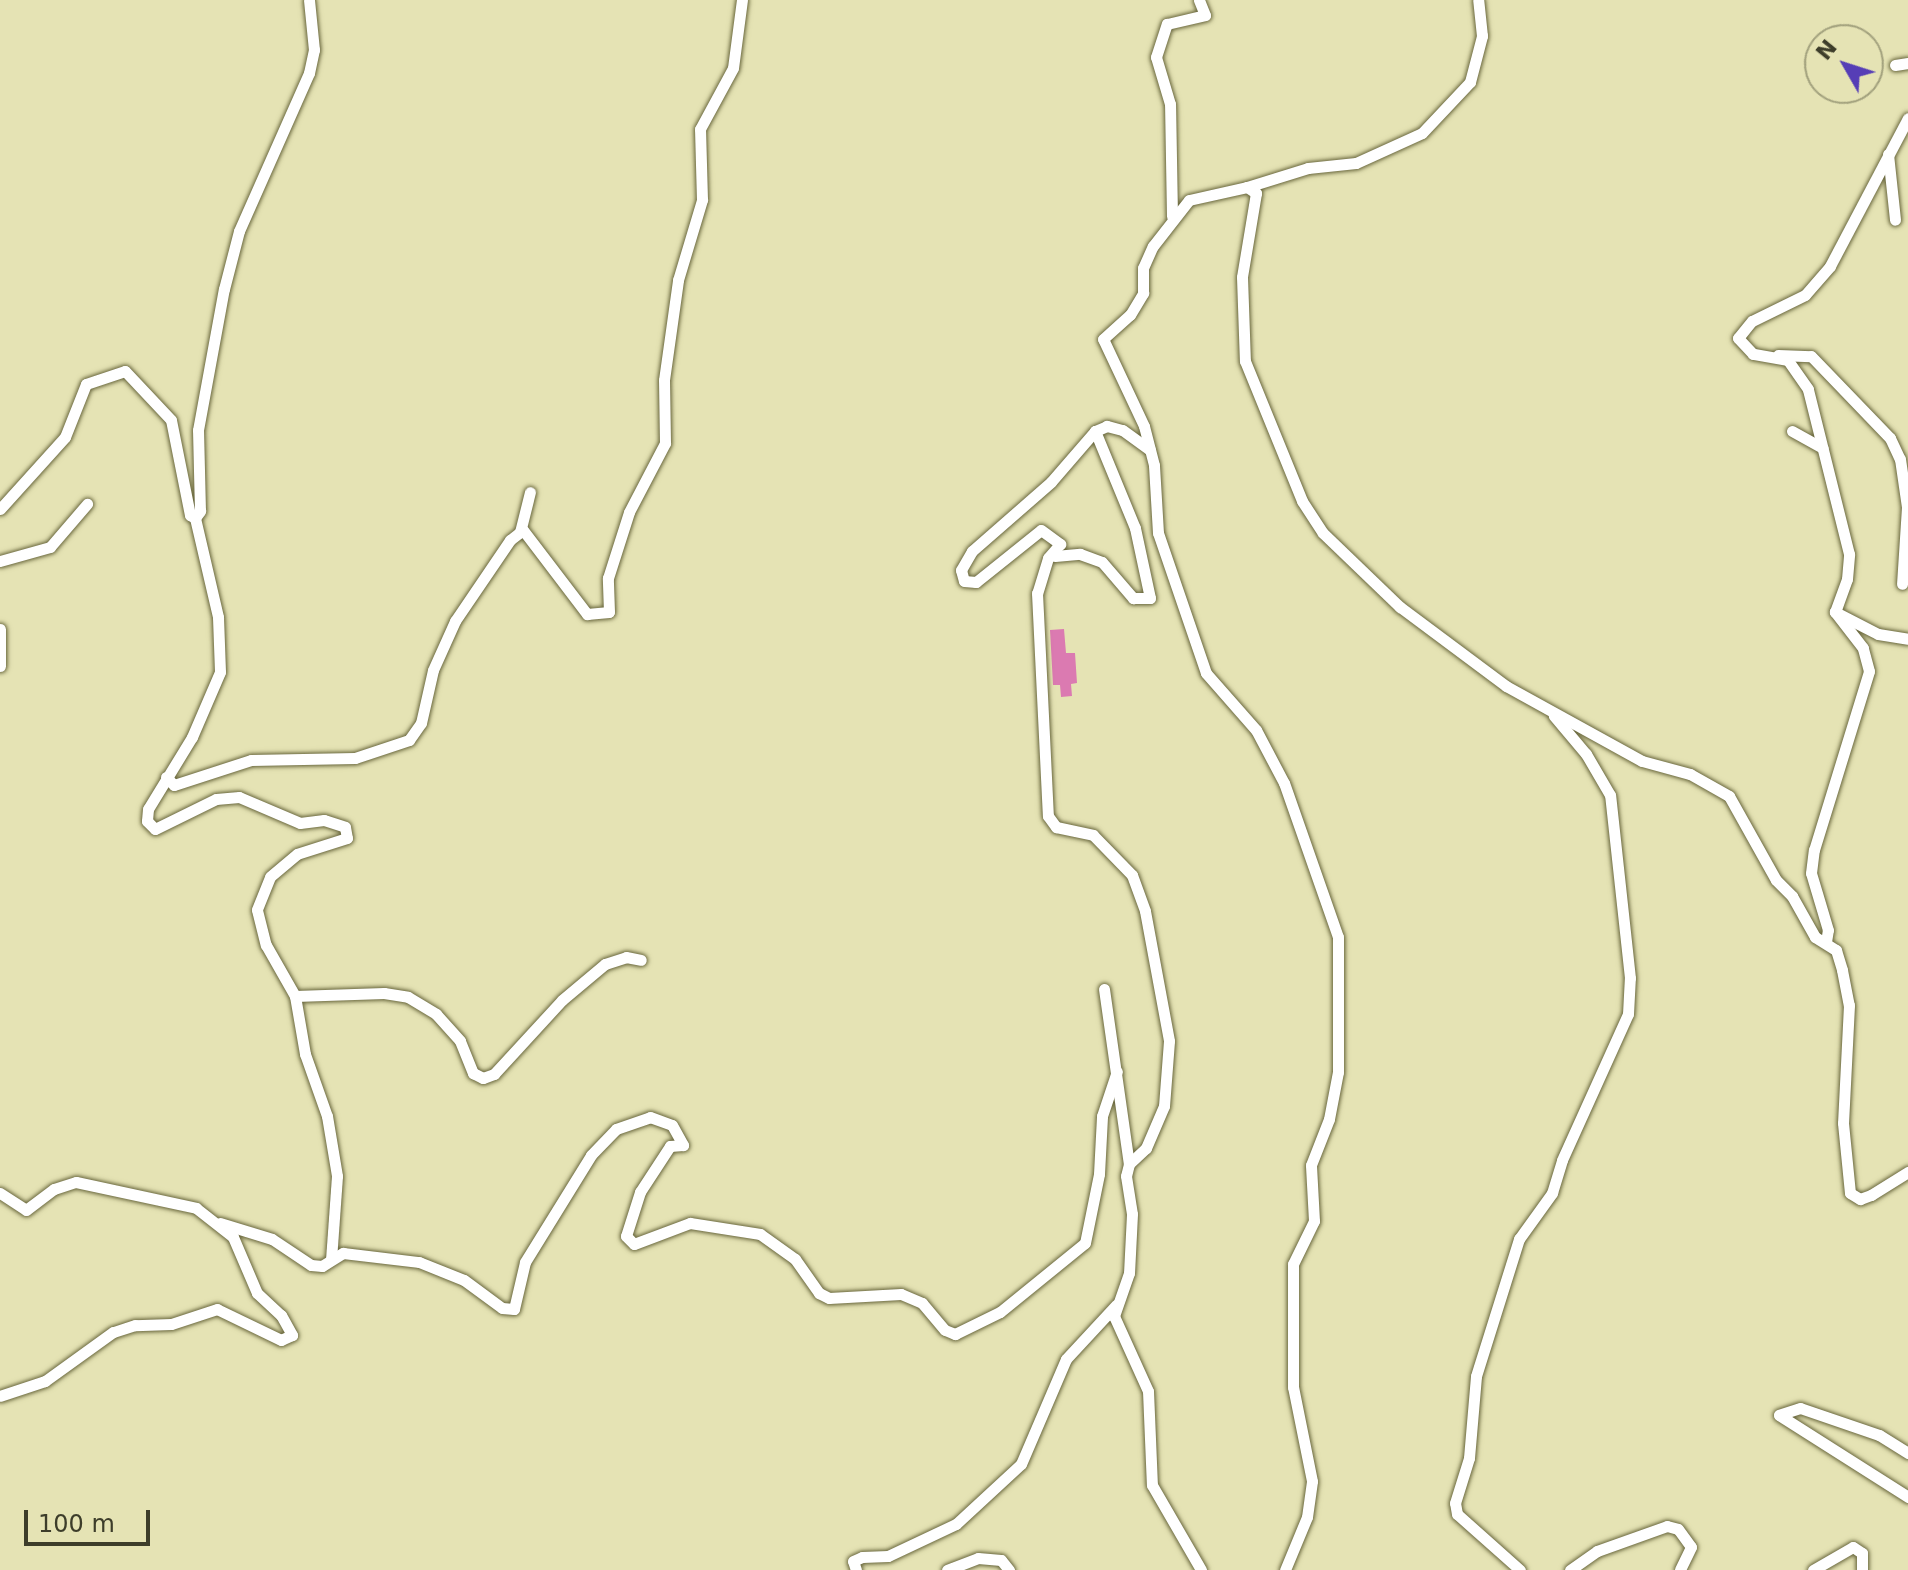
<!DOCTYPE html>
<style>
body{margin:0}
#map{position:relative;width:1908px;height:1570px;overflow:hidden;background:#e5e3b4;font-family:"DejaVu Sans",sans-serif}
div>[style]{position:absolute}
.water>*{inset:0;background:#db7ab1}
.roads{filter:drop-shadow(0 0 2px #69673d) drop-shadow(0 0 2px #69673d)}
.minor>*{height:11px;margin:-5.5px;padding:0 5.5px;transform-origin:5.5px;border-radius:5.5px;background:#fff}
span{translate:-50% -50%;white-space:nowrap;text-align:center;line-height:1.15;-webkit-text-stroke:8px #e5e3b4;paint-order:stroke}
.north{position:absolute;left:1804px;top:24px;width:80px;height:80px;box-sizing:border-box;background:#e5e3b4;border:2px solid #a2a17d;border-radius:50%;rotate:309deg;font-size:22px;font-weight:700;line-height:32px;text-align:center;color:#3d3d2a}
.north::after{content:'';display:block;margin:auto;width:28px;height:36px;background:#563eb6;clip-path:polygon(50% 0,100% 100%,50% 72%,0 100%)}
.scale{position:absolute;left:24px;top:1510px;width:126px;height:36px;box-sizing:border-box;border:4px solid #3d3d2a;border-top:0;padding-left:10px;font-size:24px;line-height:28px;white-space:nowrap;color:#3d3d2a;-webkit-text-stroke:6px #e5e3b4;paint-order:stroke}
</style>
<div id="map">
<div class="water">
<div style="clip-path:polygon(1064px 629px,1066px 653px,1075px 653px,1077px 683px,1071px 684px,1072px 696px,1061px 697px,1060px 685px,1053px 685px,1050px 630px)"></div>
</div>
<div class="roads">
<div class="minor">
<div style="left:1895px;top:65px;width:13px;rotate:-9deg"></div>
<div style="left:1888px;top:154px;width:66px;rotate:83.9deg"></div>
<div style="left:1247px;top:187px;width:64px;rotate:-17.3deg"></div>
<div style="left:1308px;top:168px;width:48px;rotate:-5.9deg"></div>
<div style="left:1356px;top:163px;width:72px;rotate:-24.4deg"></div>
<div style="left:1422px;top:133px;width:70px;rotate:-46.7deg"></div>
<div style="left:1470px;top:82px;width:48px;rotate:-75.4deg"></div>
<div style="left:1482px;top:36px;width:36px;rotate:-96deg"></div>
<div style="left:1172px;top:216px;width:112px;rotate:-91deg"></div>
<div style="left:1170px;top:104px;width:49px;rotate:-106.6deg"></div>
<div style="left:1156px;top:57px;width:35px;rotate:-72deg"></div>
<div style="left:1167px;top:24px;width:39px;rotate:-13deg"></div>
<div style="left:1205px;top:15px;width:16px;rotate:-112deg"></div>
<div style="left:1778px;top:355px;width:33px;rotate:2deg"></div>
<div style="left:1811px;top:356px;width:114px;rotate:46.1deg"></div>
<div style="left:1890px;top:438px;width:23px;rotate:65deg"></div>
<div style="left:1900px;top:459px;width:49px;rotate:81.7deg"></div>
<div style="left:1907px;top:507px;width:77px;rotate:93.7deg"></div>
<div style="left:1792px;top:431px;width:35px;rotate:29deg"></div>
<div style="left:1150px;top:450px;width:34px;rotate:-144deg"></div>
<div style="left:1122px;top:430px;width:16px;rotate:-165deg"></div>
<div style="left:1107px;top:426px;width:13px;rotate:157deg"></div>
<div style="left:1095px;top:431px;width:67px;rotate:130.8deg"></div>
<div style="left:1051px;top:482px;width:105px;rotate:138.9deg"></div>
<div style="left:972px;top:551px;width:22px;rotate:120deg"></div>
<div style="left:961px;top:570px;width:11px;rotate:75deg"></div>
<div style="left:964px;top:581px;width:12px;rotate:5deg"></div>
<div style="left:976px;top:582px;width:83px;rotate:-38.7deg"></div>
<div style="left:1041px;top:530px;width:24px;rotate:36deg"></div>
<div style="left:1060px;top:544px;width:18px;rotate:131deg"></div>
<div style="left:1048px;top:558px;width:37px;rotate:107deg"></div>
<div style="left:1037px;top:593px;width:223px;rotate:87.2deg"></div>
<div style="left:1048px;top:816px;width:14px;rotate:54deg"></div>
<div style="left:1056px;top:827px;width:38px;rotate:12deg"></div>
<div style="left:1093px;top:835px;width:56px;rotate:45.7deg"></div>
<div style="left:1132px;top:875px;width:38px;rotate:70deg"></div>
<div style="left:1145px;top:911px;width:132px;rotate:79.5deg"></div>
<div style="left:1169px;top:1041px;width:65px;rotate:94.4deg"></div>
<div style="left:1164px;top:1106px;width:46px;rotate:113.2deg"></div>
<div style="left:1146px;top:1148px;width:23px;rotate:137deg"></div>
<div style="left:1129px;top:1164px;width:12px;rotate:104deg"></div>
<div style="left:1126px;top:1176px;width:38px;rotate:81deg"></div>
<div style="left:1132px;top:1214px;width:59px;rotate:92.9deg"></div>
<div style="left:1129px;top:1273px;width:46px;rotate:109.2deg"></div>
<div style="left:1114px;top:1316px;width:82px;rotate:65.6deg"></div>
<div style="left:1148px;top:1391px;width:94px;rotate:87.6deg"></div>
<div style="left:1152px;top:1485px;width:98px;rotate:60deg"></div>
<div style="left:0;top:509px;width:97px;rotate:-47.9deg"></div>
<div style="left:65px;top:437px;width:57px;rotate:-68.4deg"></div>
<div style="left:86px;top:384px;width:41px;rotate:-18.4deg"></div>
<div style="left:125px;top:371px;width:67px;rotate:46.8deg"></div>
<div style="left:171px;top:420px;width:97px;rotate:78.7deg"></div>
<div style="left:190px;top:515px;width:6px;rotate:31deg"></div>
<div style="left:195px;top:518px;width:9px;rotate:-54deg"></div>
<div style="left:200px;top:511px;width:81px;rotate:-91.4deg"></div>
<div style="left:198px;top:430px;width:143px;rotate:-79.6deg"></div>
<div style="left:224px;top:289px;width:60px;rotate:-75.5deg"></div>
<div style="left:239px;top:231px;width:173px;rotate:-66.1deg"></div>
<div style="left:309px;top:73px;width:24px;rotate:-78deg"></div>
<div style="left:314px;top:50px;width:50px;rotate:-95.7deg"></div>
<div style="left:195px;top:518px;width:102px;rotate:76.9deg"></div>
<div style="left:218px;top:617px;width:55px;rotate:87.9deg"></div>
<div style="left:220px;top:672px;width:71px;rotate:113.3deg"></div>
<div style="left:192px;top:737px;width:84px;rotate:121.4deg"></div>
<div style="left:148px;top:809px;width:12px;rotate:95deg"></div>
<div style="left:147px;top:821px;width:11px;rotate:45deg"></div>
<div style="left:155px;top:829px;width:68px;rotate:-26.2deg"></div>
<div style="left:216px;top:799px;width:23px;rotate:-5deg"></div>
<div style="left:239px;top:797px;width:66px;rotate:23.1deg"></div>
<div style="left:300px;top:823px;width:24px;rotate:-7deg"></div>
<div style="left:324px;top:820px;width:22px;rotate:18deg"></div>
<div style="left:345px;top:827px;width:11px;rotate:80deg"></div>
<div style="left:347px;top:838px;width:52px;rotate:162.3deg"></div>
<div style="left:297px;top:854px;width:35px;rotate:140deg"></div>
<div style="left:270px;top:877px;width:35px;rotate:112deg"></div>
<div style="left:257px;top:910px;width:36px;rotate:76deg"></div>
<div style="left:266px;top:945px;width:59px;rotate:60.4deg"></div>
<div style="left:295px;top:996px;width:59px;rotate:80.2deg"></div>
<div style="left:305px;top:1054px;width:66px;rotate:70.5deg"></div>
<div style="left:327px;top:1116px;width:61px;rotate:80.5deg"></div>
<div style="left:337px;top:1176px;width:83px;rotate:94.1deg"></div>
<div style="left:520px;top:532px;width:41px;rotate:-76deg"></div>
<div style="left:1055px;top:556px;width:25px;rotate:-5deg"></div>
<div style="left:1080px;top:554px;width:23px;rotate:20deg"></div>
<div style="left:1102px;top:562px;width:48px;rotate:49.3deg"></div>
<div style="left:1133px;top:598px;width:17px"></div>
<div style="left:1150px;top:598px;width:72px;rotate:-102.1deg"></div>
<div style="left:1135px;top:528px;width:105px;rotate:-112.4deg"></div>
<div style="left:0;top:561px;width:52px;rotate:-15.6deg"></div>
<div style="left:50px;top:547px;width:57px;rotate:-49.3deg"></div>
<div style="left:1835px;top:612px;width:48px;rotate:27.1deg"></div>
<div style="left:1878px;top:634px;width:30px;rotate:9deg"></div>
<div style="left:0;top:629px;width:37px;rotate:90deg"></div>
<div style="left:166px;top:777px;width:11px;rotate:45deg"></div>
<div style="left:174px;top:785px;width:81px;rotate:-18deg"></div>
<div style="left:251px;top:760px;width:104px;rotate:-1.1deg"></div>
<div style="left:355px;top:758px;width:57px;rotate:-18.4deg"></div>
<div style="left:409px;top:740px;width:21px;rotate:-55deg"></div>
<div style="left:421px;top:723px;width:54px;rotate:-77.2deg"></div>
<div style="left:433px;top:670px;width:54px;rotate:-65.8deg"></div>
<div style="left:455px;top:621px;width:98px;rotate:-55.8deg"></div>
<div style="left:510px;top:540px;width:16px;rotate:-38deg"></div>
<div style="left:523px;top:530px;width:106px;rotate:52.7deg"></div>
<div style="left:587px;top:614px;width:22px;rotate:-5deg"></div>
<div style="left:609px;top:612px;width:34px;rotate:-92deg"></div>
<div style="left:608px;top:578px;width:69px;rotate:-72.3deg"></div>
<div style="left:629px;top:512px;width:78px;rotate:-62.4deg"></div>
<div style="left:665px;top:443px;width:63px;rotate:-90.9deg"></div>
<div style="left:664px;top:380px;width:101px;rotate:-82deg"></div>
<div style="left:678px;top:280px;width:84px;rotate:-73.3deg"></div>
<div style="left:702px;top:200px;width:71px;rotate:-91.6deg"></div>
<div style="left:700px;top:129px;width:69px;rotate:-61.6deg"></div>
<div style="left:733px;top:68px;width:69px;rotate:-82.5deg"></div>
<div style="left:1826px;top:942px;width:12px;rotate:-81deg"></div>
<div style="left:1828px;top:930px;width:59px;rotate:-106.6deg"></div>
<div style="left:1811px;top:873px;width:23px;rotate:-83deg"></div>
<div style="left:1814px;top:850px;width:187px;rotate:-72.9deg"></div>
<div style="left:1869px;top:671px;width:24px;rotate:-105deg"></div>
<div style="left:1863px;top:648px;width:46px;rotate:-127.9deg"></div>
<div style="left:1835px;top:612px;width:35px;rotate:-70deg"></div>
<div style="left:1847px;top:579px;width:25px;rotate:-85deg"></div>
<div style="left:1849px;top:554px;width:170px;rotate:-104deg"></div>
<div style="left:1808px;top:389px;width:35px;rotate:-125deg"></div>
<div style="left:1788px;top:360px;width:36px;rotate:-170deg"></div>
<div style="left:1753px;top:354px;width:22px;rotate:-133deg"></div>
<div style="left:1738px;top:338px;width:22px;rotate:-51deg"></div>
<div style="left:1752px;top:321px;width:59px;rotate:-26.1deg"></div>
<div style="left:1805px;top:295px;width:38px;rotate:-49deg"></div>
<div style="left:1830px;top:266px;width:167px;rotate:-62.2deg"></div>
<div style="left:1104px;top:989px;width:177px;rotate:81.9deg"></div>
<div style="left:295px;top:996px;width:89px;rotate:-1.9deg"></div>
<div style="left:384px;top:993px;width:24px;rotate:9deg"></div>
<div style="left:408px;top:997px;width:33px;rotate:31deg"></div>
<div style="left:436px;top:1014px;width:36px;rotate:48deg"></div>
<div style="left:460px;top:1041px;width:35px;rotate:68deg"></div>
<div style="left:473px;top:1073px;width:11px;rotate:27deg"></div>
<div style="left:483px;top:1078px;width:12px;rotate:-20deg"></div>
<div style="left:494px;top:1074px;width:100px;rotate:-47.4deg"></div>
<div style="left:562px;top:1000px;width:56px;rotate:-39.9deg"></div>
<div style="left:605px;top:964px;width:22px;rotate:-18deg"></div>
<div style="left:626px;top:957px;width:15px;rotate:11deg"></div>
<div style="left:0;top:1193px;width:31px;rotate:33deg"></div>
<div style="left:26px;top:1210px;width:35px;rotate:-37deg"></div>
<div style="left:54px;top:1189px;width:23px;rotate:-18deg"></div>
<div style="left:76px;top:1182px;width:123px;rotate:12.2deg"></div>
<div style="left:196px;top:1208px;width:47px;rotate:38.1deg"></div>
<div style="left:233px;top:1237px;width:61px;rotate:66.8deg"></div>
<div style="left:257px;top:1293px;width:33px;rotate:43deg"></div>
<div style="left:281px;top:1315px;width:23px;rotate:61deg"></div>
<div style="left:292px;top:1335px;width:12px;rotate:156deg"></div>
<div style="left:281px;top:1340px;width:71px;rotate:-154.2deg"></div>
<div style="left:217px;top:1309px;width:48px;rotate:161.9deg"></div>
<div style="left:171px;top:1324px;width:36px;rotate:178deg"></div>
<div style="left:135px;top:1325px;width:23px;rotate:162deg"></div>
<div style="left:113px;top:1332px;width:84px;rotate:144.2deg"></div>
<div style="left:45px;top:1381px;width:47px;rotate:161.6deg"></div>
<div style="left:220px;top:1223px;width:54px;rotate:17.1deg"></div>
<div style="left:272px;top:1239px;width:47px;rotate:33.7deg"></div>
<div style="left:311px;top:1265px;width:11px;rotate:5deg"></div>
<div style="left:322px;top:1266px;width:25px;rotate:-32deg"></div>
<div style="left:343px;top:1253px;width:77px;rotate:6.8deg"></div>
<div style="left:419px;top:1262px;width:48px;rotate:21.8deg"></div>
<div style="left:464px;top:1280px;width:47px;rotate:36.4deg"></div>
<div style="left:502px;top:1308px;width:12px;rotate:5deg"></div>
<div style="left:514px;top:1309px;width:48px;rotate:-76.8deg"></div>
<div style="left:525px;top:1262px;width:126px;rotate:-58.3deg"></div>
<div style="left:591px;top:1155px;width:36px;rotate:-46deg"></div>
<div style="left:616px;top:1129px;width:36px;rotate:-19deg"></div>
<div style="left:650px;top:1117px;width:23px;rotate:20deg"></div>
<div style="left:672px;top:1125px;width:23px;rotate:61deg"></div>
<div style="left:683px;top:1145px;width:13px;rotate:176deg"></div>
<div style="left:670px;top:1146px;width:55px;rotate:123.1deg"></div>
<div style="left:640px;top:1192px;width:46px;rotate:107.7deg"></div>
<div style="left:626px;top:1236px;width:11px;rotate:45deg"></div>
<div style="left:634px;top:1244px;width:60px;rotate:-20.6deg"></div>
<div style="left:690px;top:1223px;width:71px;rotate:8.9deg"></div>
<div style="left:760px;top:1234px;width:43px;rotate:35.5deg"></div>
<div style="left:795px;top:1259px;width:42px;rotate:54.8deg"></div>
<div style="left:819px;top:1293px;width:11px;rotate:27deg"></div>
<div style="left:829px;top:1298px;width:72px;rotate:-3.2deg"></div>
<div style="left:901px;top:1294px;width:23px;rotate:23deg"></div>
<div style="left:922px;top:1303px;width:35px;rotate:50deg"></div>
<div style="left:945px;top:1330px;width:11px;rotate:22deg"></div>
<div style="left:955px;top:1334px;width:50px;rotate:-26.1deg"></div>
<div style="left:1000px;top:1312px;width:109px;rotate:-39.1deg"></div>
<div style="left:1085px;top:1243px;width:70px;rotate:-78.5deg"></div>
<div style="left:1099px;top:1174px;width:58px;rotate:-87deg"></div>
<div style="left:1102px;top:1116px;width:47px;rotate:-71.6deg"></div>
<div style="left:1908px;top:1453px;width:34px;rotate:-148deg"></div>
<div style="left:1879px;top:1435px;width:83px;rotate:-161.1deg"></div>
<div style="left:1800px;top:1408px;width:22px;rotate:162deg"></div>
<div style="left:1779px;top:1415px;width:153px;rotate:32.4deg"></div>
<div style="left:856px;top:1570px;width:9px;rotate:-108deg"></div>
<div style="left:853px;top:1561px;width:10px;rotate:-24deg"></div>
<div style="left:862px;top:1557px;width:26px;rotate:-2deg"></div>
<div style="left:888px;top:1556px;width:75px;rotate:-25.2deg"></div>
<div style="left:956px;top:1524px;width:88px;rotate:-42.7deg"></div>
<div style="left:1021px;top:1464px;width:114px;rotate:-66.8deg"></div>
<div style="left:1066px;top:1359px;width:74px;rotate:-47.2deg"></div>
<div style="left:947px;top:1570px;width:33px;rotate:-21deg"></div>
<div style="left:978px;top:1558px;width:23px;rotate:5deg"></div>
<div style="left:1001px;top:1560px;width:13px;rotate:51deg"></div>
<div style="left:1285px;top:1570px;width:57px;rotate:-67.5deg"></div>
<div style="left:1307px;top:1517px;width:36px;rotate:-82deg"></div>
<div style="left:1312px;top:1481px;width:96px;rotate:-101.4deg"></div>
<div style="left:1293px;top:1387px;width:123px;rotate:-90deg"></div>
<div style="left:1293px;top:1264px;width:48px;rotate:-64deg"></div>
<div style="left:1314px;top:1221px;width:56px;rotate:-93.1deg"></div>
<div style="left:1311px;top:1165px;width:49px;rotate:-68.6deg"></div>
<div style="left:1329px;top:1119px;width:48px;rotate:-79.2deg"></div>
<div style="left:1338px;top:1072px;width:135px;rotate:-90deg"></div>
<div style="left:1338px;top:937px;width:163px;rotate:-109.3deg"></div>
<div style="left:1284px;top:783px;width:60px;rotate:-117.8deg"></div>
<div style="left:1256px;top:730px;width:76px;rotate:-131.3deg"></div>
<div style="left:1206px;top:673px;width:148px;rotate:-108.9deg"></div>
<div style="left:1158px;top:533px;width:68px;rotate:-93.4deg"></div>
<div style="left:1154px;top:465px;width:40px;rotate:-104.4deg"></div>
<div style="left:1144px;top:426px;width:96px;rotate:-115.2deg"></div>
<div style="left:1103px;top:339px;width:36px;rotate:-42deg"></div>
<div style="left:1130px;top:315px;width:26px;rotate:-59deg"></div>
<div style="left:1143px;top:293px;width:25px;rotate:-90deg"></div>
<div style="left:1143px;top:268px;width:24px;rotate:-66deg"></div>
<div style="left:1153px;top:246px;width:58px;rotate:-52deg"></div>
<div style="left:1189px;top:200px;width:59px;rotate:-12.6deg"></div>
<div style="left:1247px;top:187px;width:11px;rotate:34deg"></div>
<div style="left:1256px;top:193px;width:85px;rotate:99.5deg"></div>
<div style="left:1242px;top:277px;width:84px;rotate:88deg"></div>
<div style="left:1245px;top:361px;width:151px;rotate:67.8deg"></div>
<div style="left:1302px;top:501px;width:38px;rotate:57deg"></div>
<div style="left:1323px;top:533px;width:107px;rotate:43.9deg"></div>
<div style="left:1400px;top:607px;width:132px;rotate:36.7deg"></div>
<div style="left:1506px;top:686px;width:155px;rotate:28.9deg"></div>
<div style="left:1642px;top:761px;width:50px;rotate:15.2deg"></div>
<div style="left:1690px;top:774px;width:45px;rotate:29.4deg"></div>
<div style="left:1729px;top:796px;width:96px;rotate:60.8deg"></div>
<div style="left:1776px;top:880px;width:23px;rotate:45deg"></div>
<div style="left:1792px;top:896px;width:47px;rotate:60.7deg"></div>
<div style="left:1815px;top:937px;width:25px;rotate:32deg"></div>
<div style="left:1836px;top:950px;width:21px;rotate:73deg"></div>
<div style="left:1842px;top:970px;width:36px;rotate:79deg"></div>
<div style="left:1849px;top:1005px;width:118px;rotate:92.9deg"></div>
<div style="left:1843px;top:1123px;width:70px;rotate:84.3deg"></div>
<div style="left:1850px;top:1193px;width:12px;rotate:31deg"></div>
<div style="left:1860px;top:1199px;width:12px;rotate:-20deg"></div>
<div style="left:1871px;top:1195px;width:44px;rotate:-31.9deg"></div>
<div style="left:1520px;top:1570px;width:84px;rotate:-138.4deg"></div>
<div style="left:1457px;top:1514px;width:11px;rotate:-100deg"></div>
<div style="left:1455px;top:1503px;width:47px;rotate:-72.7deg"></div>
<div style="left:1469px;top:1458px;width:82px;rotate:-85.1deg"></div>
<div style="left:1476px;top:1376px;width:144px;rotate:-72.6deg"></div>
<div style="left:1519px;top:1239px;width:57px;rotate:-54.3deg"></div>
<div style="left:1552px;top:1193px;width:34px;rotate:-73deg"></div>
<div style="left:1562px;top:1160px;width:160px;rotate:-65.7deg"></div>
<div style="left:1628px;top:1014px;width:36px;rotate:-87deg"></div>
<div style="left:1630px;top:978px;width:184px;rotate:-96.2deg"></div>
<div style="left:1610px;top:795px;width:48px;rotate:-120.3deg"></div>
<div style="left:1586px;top:754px;width:50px;rotate:-130.1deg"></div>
<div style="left:1570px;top:1570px;width:33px;rotate:-35deg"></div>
<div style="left:1597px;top:1551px;width:74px;rotate:-19.7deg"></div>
<div style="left:1667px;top:1526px;width:11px;rotate:15deg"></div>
<div style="left:1678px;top:1529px;width:22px;rotate:54deg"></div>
<div style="left:1691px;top:1547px;width:25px;rotate:116deg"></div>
<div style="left:1813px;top:1570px;width:46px;rotate:-29.9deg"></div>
<div style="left:1853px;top:1547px;width:11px;rotate:34deg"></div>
<div style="left:1862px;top:1553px;width:17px;rotate:90deg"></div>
</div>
</div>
<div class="north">N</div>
<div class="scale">100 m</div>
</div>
